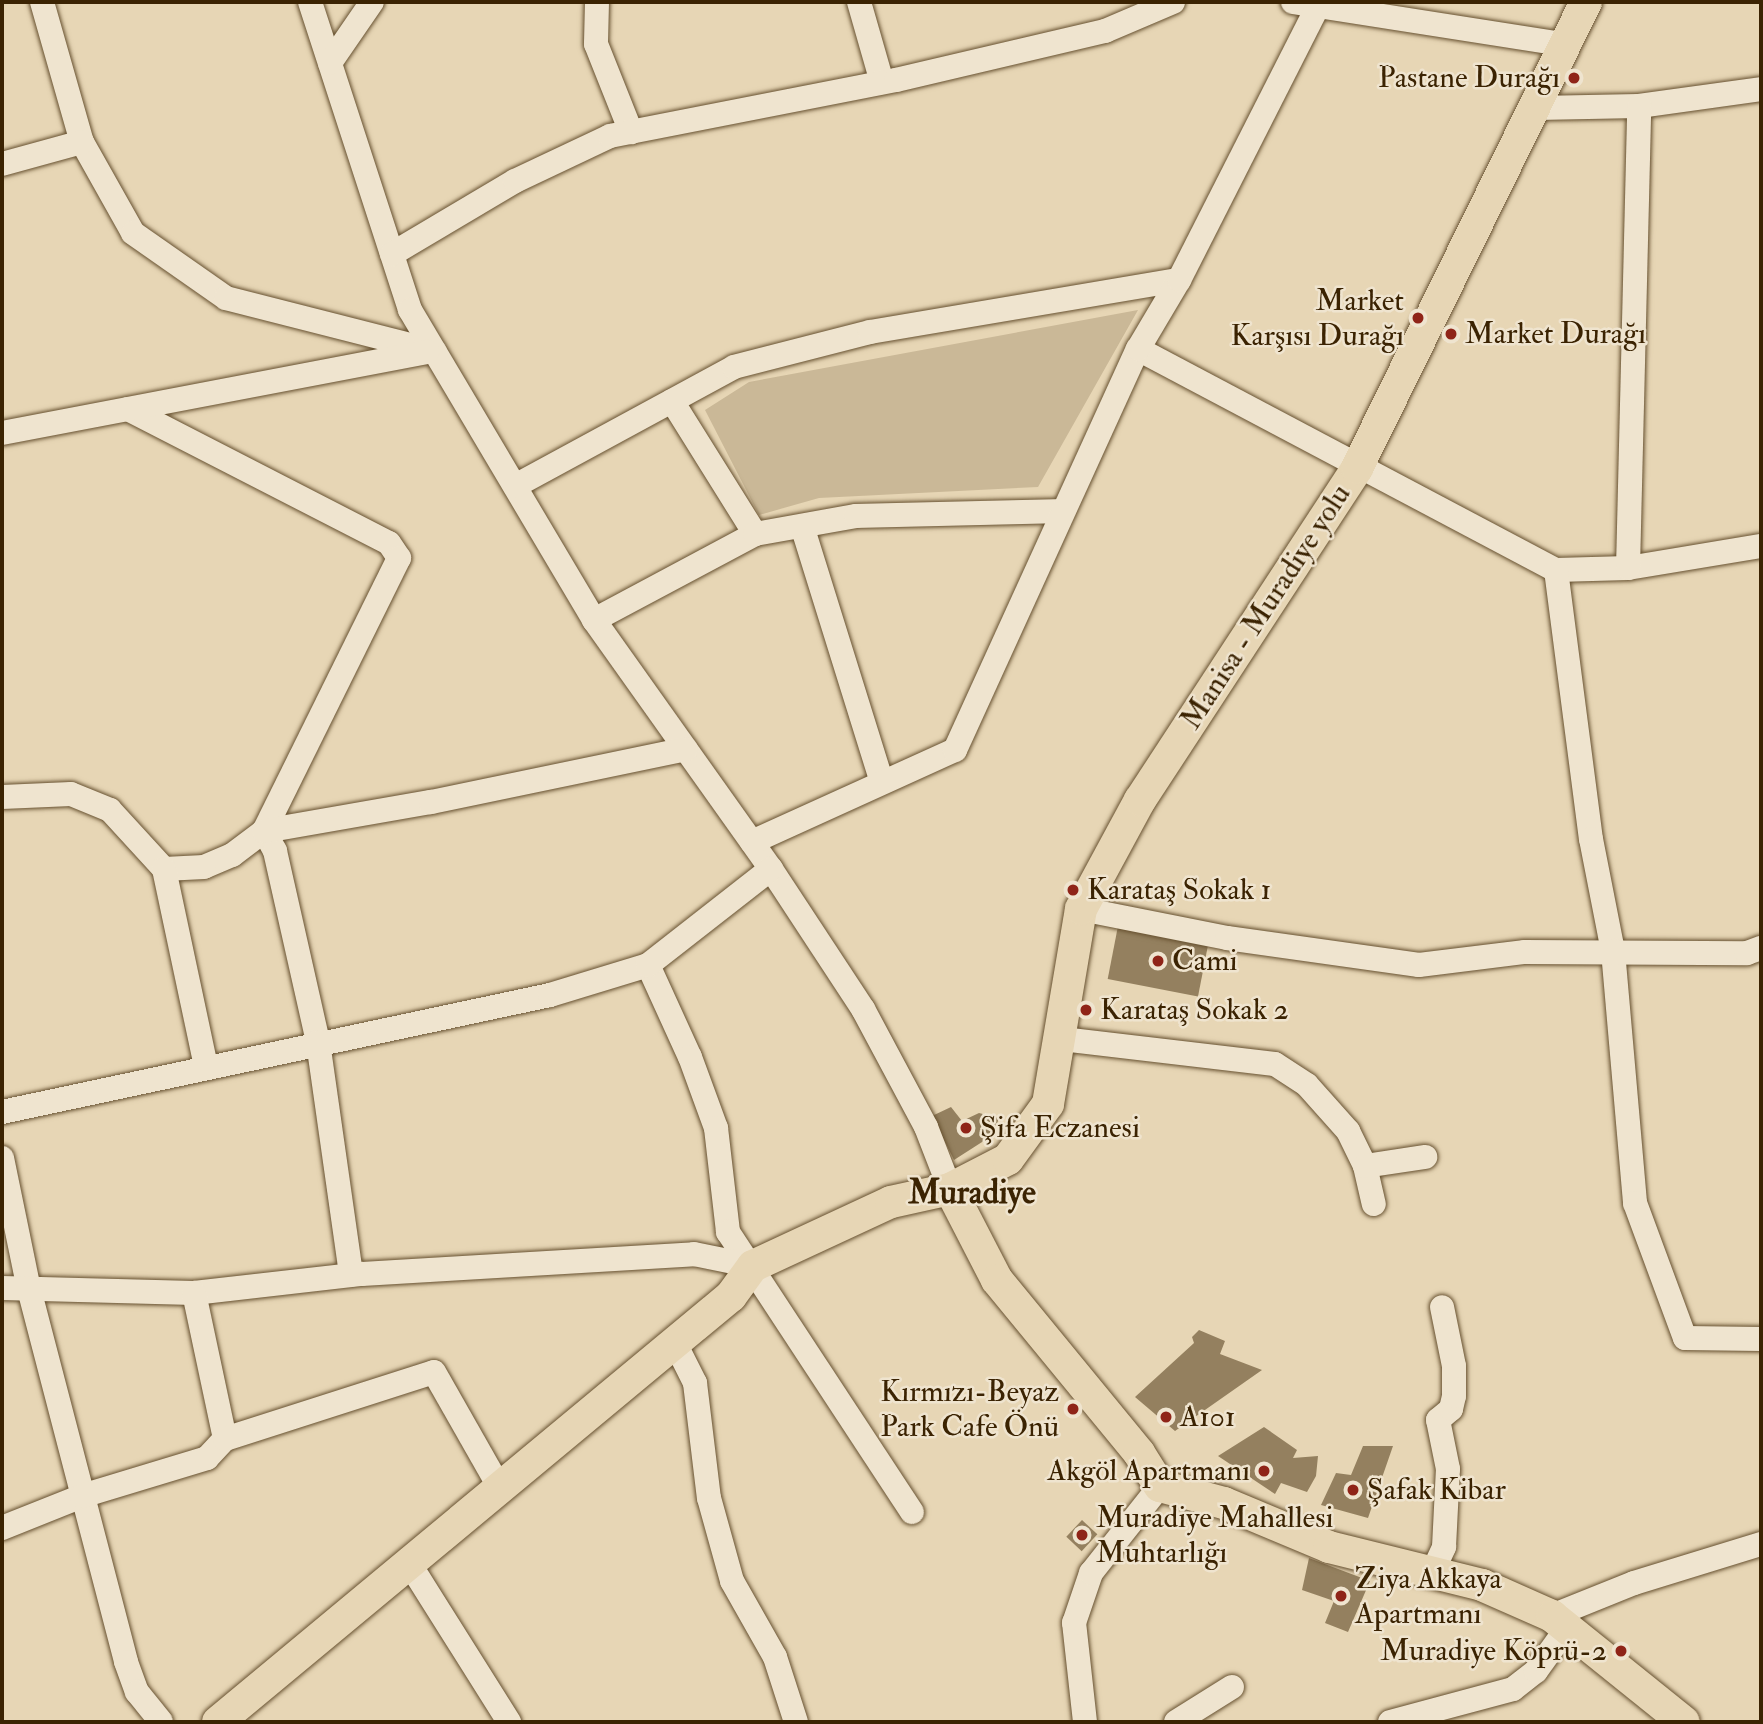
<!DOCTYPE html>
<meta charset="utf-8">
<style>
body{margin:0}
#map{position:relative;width:1763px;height:1724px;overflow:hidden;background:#e7d6b5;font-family:"IM FELL Double Pica",serif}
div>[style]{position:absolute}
.green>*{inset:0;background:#cab897}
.building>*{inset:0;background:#94805f;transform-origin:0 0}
.roads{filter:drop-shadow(0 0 2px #66502f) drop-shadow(0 0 2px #66502f)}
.minor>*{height:24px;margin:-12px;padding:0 12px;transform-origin:12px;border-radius:12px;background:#efe4cf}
.major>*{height:32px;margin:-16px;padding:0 16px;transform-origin:16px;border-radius:16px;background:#e7d6b5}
.dots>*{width:19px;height:19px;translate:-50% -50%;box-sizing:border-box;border:4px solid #efe4cf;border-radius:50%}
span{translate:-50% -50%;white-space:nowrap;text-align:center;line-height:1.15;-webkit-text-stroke:5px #efe4cf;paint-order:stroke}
.poi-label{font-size:30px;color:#3b2302}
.right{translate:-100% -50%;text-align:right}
.left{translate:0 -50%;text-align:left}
.street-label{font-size:30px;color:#3b2302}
.quarter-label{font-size:33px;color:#3b2302;font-weight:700}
.frame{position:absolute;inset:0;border:4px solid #3b2302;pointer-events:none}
</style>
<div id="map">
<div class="green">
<div style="clip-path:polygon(1138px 310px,1038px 487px,819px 498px,759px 515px,705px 410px,749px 382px)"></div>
</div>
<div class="building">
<div style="left:1118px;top:926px;width:92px;height:54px;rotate:11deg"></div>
<div style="clip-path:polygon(951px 1107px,962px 1121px,979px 1113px,999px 1118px,993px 1135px,954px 1160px,932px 1116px)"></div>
<div style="clip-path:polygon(1199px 1330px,1225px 1341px,1220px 1354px,1262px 1370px,1175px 1431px,1135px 1397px,1194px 1343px,1192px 1337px)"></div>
<div style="clip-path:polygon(1264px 1427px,1297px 1450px,1293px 1458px,1318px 1456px,1316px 1476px,1307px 1492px,1281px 1483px,1275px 1494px,1218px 1456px)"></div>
<div style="clip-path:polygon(1363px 1446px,1393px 1446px,1368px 1518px,1321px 1505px,1336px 1473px,1351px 1475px)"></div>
<div style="left:1082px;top:1520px;width:21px;height:23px;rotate:43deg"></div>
<div style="clip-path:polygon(1309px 1558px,1370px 1581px,1348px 1632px,1325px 1623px,1334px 1601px,1302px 1590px)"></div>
</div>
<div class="roads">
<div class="minor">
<div style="left:42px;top:2px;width:146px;rotate:74.1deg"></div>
<div style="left:82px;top:142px;width:104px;rotate:60.7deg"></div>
<div style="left:133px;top:233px;width:113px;rotate:35deg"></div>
<div style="left:226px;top:298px;width:215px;rotate:14.3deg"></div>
<div style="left:310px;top:2px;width:324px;rotate:72deg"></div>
<div style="left:410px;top:310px;width:360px;rotate:59.3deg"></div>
<div style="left:594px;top:620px;width:305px;rotate:54.6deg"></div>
<div style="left:771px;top:869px;width:168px;rotate:56.7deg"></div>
<div style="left:863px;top:1009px;width:134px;rotate:61.9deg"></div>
<div style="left:926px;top:1127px;width:66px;rotate:68.8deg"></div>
<div style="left:597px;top:2px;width:42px;rotate:91.4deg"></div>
<div style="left:596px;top:44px;width:95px;rotate:68.3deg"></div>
<div style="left:859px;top:2px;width:83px;rotate:74deg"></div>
<div style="left:1293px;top:2px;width:277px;rotate:8.9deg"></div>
<div style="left:330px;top:63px;width:74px;rotate:-55.5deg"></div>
<div style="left:1537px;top:108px;width:102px;rotate:-1.1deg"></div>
<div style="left:1639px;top:106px;width:123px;rotate:-7.9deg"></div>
<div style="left:2px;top:164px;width:83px;rotate:-15.4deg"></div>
<div style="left:392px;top:254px;width:143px;rotate:-30.7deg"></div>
<div style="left:515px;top:181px;width:105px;rotate:-25.3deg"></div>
<div style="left:610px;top:136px;width:291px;rotate:-11.1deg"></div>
<div style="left:896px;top:80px;width:215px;rotate:-13.2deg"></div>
<div style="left:1105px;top:31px;width:74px;rotate:-23.1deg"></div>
<div style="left:1138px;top:349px;width:473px;rotate:27.9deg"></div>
<div style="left:1556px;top:570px;width:72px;rotate:-1.6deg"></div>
<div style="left:1628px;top:568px;width:135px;rotate:-9.4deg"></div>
<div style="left:672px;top:401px;width:157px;rotate:58deg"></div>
<div style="left:128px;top:409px;width:293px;rotate:27.2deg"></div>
<div style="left:389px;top:543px;width:18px;rotate:56deg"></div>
<div style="left:399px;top:558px;width:305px;rotate:116.3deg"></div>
<div style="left:264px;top:831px;width:40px;rotate:143deg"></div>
<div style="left:232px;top:855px;width:30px;rotate:157deg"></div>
<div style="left:204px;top:867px;width:40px;rotate:177.1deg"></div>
<div style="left:2px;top:433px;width:433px;rotate:-10.8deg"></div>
<div style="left:515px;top:486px;width:249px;rotate:-28.5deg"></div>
<div style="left:734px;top:367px;width:140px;rotate:-14.4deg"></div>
<div style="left:870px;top:332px;width:313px;rotate:-9.6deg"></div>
<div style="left:803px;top:529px;width:265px;rotate:72.7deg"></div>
<div style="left:1628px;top:568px;width:462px;rotate:-88.6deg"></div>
<div style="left:1556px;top:570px;width:271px;rotate:82.6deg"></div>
<div style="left:1591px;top:839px;width:114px;rotate:78.9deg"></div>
<div style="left:1613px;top:951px;width:253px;rotate:85deg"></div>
<div style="left:1635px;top:1203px;width:144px;rotate:69.7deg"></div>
<div style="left:1685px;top:1338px;width:76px;rotate:0.8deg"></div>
<div style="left:594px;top:620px;width:183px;rotate:-28.1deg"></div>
<div style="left:755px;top:534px;width:103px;rotate:-10.1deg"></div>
<div style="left:856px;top:516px;width:207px;rotate:-1.4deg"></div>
<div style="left:2px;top:797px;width:69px;rotate:-2.5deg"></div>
<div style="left:71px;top:794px;width:42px;rotate:22.3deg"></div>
<div style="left:110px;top:810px;width:80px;rotate:47.5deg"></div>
<div style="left:164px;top:869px;width:202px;rotate:78deg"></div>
<div style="left:264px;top:831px;width:23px;rotate:61deg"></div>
<div style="left:275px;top:851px;width:196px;rotate:77.3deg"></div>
<div style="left:318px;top:1042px;width:235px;rotate:81.9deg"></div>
<div style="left:264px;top:831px;width:169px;rotate:-9.9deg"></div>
<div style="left:431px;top:802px;width:260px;rotate:-11.7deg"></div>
<div style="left:752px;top:842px;width:223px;rotate:-24.4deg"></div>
<div style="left:955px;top:750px;width:441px;rotate:-65.5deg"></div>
<div style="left:1138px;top:349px;width:80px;rotate:-59.3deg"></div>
<div style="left:1179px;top:280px;width:312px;rotate:-63.1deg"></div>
<div style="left:1081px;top:909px;width:149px;rotate:11.2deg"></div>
<div style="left:1227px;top:938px;width:194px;rotate:8deg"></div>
<div style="left:1419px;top:965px;width:107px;rotate:-7deg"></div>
<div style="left:1525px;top:952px;width:222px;rotate:0.3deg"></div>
<div style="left:1747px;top:953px;width:15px;rotate:-20deg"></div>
<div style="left:648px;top:965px;width:101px;rotate:65.5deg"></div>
<div style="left:690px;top:1057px;width:76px;rotate:69.9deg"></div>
<div style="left:716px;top:1128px;width:105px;rotate:83.4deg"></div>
<div style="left:728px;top:1232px;width:335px;rotate:56.7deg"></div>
<div style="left:1062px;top:1039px;width:214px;rotate:6.7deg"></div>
<div style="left:1275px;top:1064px;width:38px;rotate:33deg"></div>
<div style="left:1307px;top:1085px;width:62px;rotate:48.3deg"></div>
<div style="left:1348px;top:1131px;width:39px;rotate:64deg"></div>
<div style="left:1365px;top:1166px;width:39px;rotate:77deg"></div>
<div style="left:2px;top:1112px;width:560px;rotate:-12.05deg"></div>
<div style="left:550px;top:995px;width:102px;rotate:-17deg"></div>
<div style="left:648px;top:965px;width:156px;rotate:-38deg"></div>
<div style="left:2px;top:1158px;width:134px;rotate:78.4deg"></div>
<div style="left:29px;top:1289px;width:385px;rotate:75.4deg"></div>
<div style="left:126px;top:1662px;width:32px;rotate:70deg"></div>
<div style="left:137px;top:1692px;width:38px;rotate:51deg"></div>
<div style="left:1365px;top:1166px;width:61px;rotate:-8.5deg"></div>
<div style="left:2px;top:1288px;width:192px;rotate:1.5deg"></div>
<div style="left:194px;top:1293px;width:169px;rotate:-6.5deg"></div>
<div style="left:362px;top:1274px;width:333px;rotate:-3.4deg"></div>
<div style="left:694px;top:1254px;width:60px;rotate:11.5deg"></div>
<div style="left:194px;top:1293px;width:149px;rotate:78deg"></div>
<div style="left:675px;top:1343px;width:45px;rotate:63.4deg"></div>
<div style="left:695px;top:1383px;width:116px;rotate:83.1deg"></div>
<div style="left:709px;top:1498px;width:86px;rotate:74.5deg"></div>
<div style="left:732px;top:1581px;width:87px;rotate:60.5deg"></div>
<div style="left:775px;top:1657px;width:68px;rotate:72.1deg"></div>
<div style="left:2px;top:1528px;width:86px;rotate:-21.8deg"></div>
<div style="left:82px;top:1496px;width:131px;rotate:-16.9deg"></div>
<div style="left:207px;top:1458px;width:26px;rotate:-47deg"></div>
<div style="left:225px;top:1439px;width:219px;rotate:-17.8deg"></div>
<div style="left:434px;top:1372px;width:133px;rotate:60.4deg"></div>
<div style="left:409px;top:1563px;width:188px;rotate:57.8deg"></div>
<div style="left:1432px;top:1573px;width:29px;rotate:-65deg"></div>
<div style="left:1444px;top:1547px;width:78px;rotate:-87.1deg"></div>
<div style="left:1448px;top:1469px;width:50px;rotate:-101.5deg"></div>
<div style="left:1438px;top:1420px;width:17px;rotate:-40deg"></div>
<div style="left:1451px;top:1409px;width:13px;rotate:-77deg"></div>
<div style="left:1454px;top:1396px;width:30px;rotate:-90deg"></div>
<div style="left:1454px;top:1366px;width:60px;rotate:-101.5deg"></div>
<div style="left:1552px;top:1616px;width:88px;rotate:-21.9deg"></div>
<div style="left:1634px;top:1583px;width:133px;rotate:-17.1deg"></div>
<div style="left:1085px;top:1722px;width:100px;rotate:-96.3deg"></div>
<div style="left:1074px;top:1623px;width:53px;rotate:-71.2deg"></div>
<div style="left:1091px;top:1573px;width:111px;rotate:-51.6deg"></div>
<div style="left:1176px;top:1722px;width:66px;rotate:-32deg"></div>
<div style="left:1390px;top:1722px;width:127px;rotate:-15deg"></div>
<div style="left:1513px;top:1689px;width:29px;rotate:-38deg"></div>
<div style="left:1536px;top:1671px;width:53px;rotate:-54.2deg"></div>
</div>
<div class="major">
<div style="left:950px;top:1189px;width:102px;rotate:62.7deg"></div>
<div style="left:997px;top:1280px;width:224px;rotate:50.6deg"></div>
<div style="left:1139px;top:1453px;width:39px;rotate:58deg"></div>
<div style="left:1160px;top:1486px;width:66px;rotate:14.9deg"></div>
<div style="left:1224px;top:1503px;width:114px;rotate:22.7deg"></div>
<div style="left:1329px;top:1547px;width:158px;rotate:13.9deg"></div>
<div style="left:1482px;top:1585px;width:77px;rotate:23.9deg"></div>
<div style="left:1552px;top:1616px;width:169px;rotate:38.8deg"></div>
<div style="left:218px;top:1722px;width:667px;rotate:-39.71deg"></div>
<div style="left:731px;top:1296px;width:37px;rotate:-54deg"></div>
<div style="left:753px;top:1266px;width:152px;rotate:-24.9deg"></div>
<div style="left:891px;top:1202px;width:60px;rotate:-12.4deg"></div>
<div style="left:950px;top:1189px;width:65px;rotate:-27.3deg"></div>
<div style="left:1008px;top:1159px;width:68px;rotate:-54deg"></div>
<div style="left:1048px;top:1104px;width:198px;rotate:-80.4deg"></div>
<div style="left:1081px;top:909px;width:124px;rotate:-61.6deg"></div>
<div style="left:1140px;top:800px;width:397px;rotate:-56.8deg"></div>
<div style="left:1357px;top:468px;width:519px;rotate:-63.83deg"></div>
</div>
</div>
<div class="dots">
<div style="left:1574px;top:78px;background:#8f2418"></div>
<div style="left:1418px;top:318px;background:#8f2418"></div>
<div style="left:1451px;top:334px;background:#8f2418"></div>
<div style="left:1073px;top:890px;background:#8f2418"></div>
<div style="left:1158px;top:961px;background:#8f2418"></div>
<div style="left:1086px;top:1010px;background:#8f2418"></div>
<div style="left:966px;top:1128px;background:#8f2418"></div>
<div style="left:1073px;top:1409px;background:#8f2418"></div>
<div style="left:1166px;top:1417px;background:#8f2418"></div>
<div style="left:1264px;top:1471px;background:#8f2418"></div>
<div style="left:1353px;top:1490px;background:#8f2418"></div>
<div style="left:1082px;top:1535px;background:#8f2418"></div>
<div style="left:1341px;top:1596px;background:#8f2418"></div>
<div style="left:1621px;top:1651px;background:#8f2418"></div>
</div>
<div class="poi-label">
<span class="right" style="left:1560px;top:78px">Pastane Durağı</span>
<span class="right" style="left:1404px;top:318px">Market<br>Karşısı Durağı</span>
<span class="left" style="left:1465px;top:334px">Market Durağı</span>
<span class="left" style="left:1087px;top:890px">Karataş Sokak 1</span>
<span class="left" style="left:1172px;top:961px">Cami</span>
<span class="left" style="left:1100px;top:1010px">Karataş Sokak 2</span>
<span class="left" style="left:980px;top:1128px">Şifa Eczanesi</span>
<span class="right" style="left:1059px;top:1409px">Kırmızı-Beyaz<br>Park Cafe Önü</span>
<span class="left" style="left:1180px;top:1417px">A101</span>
<span class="right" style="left:1250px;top:1471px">Akgöl Apartmanı</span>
<span class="left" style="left:1367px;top:1490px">Şafak Kibar</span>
<span class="left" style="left:1096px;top:1535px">Muradiye Mahallesi<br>Muhtarlığı</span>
<span class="left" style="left:1355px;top:1596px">Ziya Akkaya<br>Apartmanı</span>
<span class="right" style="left:1607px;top:1651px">Muradiye Köprü-2</span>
</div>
<div class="street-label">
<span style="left:1266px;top:607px;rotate:-57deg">Manisa - Muradiye yolu</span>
</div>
<div class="quarter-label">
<span style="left:972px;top:1193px">Muradiye</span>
</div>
<div class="frame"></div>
</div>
